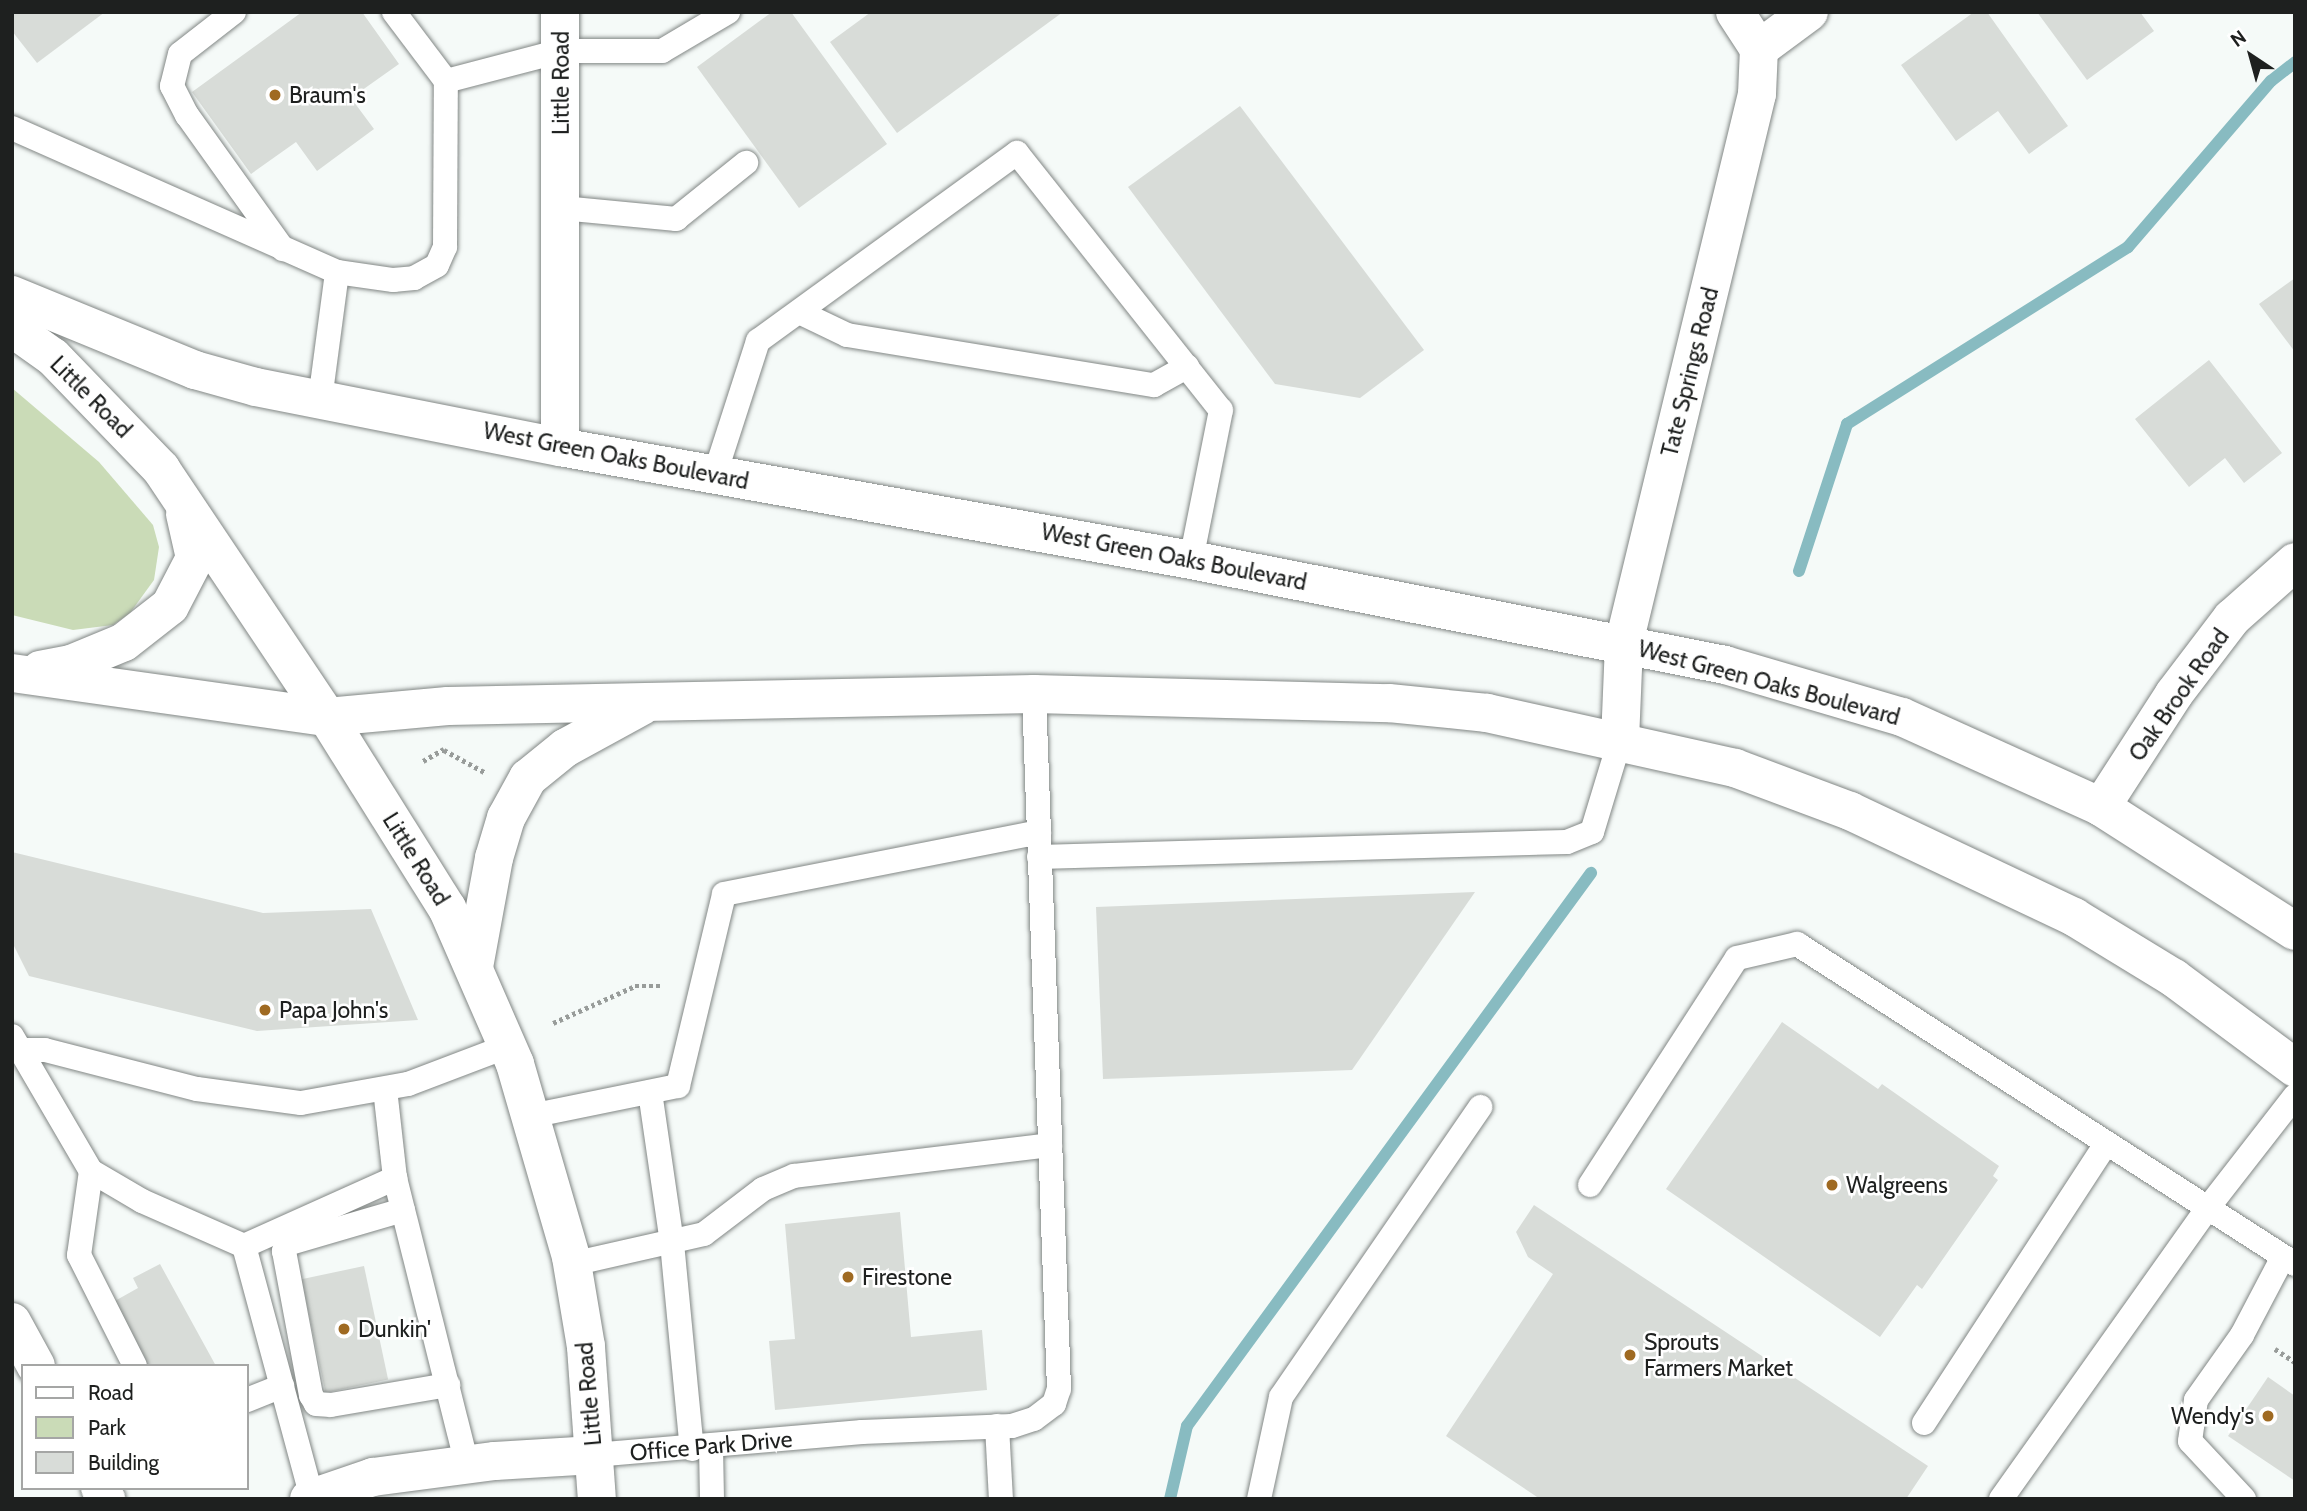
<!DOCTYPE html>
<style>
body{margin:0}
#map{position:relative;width:2307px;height:1511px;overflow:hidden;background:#f5faf8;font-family:Cabin,sans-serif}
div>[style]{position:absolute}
.green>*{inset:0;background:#cadbb7}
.stream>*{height:12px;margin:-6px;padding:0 6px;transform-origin:6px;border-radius:6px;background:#88bbc1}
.building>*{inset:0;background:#d8dcd8;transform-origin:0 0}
.path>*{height:4.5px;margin-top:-2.25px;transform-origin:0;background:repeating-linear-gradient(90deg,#989c9a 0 3.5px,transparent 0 7px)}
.roads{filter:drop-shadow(0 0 2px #828785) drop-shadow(0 0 2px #828785)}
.service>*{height:24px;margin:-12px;padding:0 12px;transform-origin:12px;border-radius:12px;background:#fff}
.minor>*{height:38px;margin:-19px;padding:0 19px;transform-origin:19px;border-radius:19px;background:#fff}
.tertiary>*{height:38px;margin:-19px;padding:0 19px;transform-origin:19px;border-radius:19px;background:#fff}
.secondary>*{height:38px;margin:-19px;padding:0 19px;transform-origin:19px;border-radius:19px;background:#fff}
.dots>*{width:19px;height:19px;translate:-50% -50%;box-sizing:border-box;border:4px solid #fff;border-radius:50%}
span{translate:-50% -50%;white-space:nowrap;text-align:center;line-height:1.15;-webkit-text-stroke:5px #fff;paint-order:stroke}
.street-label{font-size:23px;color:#1e201f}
.poi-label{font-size:23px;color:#1e201f}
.left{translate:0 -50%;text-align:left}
.right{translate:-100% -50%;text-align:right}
.frame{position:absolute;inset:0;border:14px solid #1e201f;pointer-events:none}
.legend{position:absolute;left:21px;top:1364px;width:228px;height:126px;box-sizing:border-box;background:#fff;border:2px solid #a5a6a5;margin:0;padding:9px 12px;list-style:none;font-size:21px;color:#1e201f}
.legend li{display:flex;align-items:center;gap:14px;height:35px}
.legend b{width:35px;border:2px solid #a5a6a5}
.north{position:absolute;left:2216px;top:21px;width:70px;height:70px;-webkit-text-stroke:5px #fff;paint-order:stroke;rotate:324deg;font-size:19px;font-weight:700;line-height:28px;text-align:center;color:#1e201f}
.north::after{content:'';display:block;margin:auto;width:24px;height:32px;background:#1e201f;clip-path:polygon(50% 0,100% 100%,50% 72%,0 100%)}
</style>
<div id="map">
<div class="green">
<div style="clip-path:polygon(12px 388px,99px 462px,153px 525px,159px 547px,154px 580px,130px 613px,113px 625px,73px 630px,12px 615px)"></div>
</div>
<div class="stream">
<div style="left:1799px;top:571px;width:155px;rotate:-71.9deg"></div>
<div style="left:1847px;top:424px;width:332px;rotate:-32.2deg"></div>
<div style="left:2128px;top:247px;width:219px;rotate:-49.3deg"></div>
<div style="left:2271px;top:81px;width:31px;rotate:-38deg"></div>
<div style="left:1170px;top:1499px;width:75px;rotate:-76.9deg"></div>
<div style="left:1187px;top:1426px;width:685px;rotate:-53.85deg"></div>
</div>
<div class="building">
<div style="clip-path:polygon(12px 12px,105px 12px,37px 63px,12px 31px)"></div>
<div style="clip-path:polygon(302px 12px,362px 12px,399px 64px,351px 98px,374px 129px,317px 171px,296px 142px,251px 174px,192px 92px)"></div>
<div style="clip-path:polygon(772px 12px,791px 12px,887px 144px,799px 208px,697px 67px)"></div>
<div style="clip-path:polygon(871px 12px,1063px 12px,897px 133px,830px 42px)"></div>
<div style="clip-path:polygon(1974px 12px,1987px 12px,2068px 126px,2029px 154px,1998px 111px,1956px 141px,1901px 65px)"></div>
<div style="clip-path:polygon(2037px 12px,2140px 12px,2154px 31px,2087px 80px)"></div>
<div style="clip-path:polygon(1240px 106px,1424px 350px,1360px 398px,1275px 384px,1128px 187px)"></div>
<div style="clip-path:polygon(2295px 278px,2295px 352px,2259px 304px)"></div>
<div style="clip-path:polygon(2209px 360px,2282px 453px,2244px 483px,2225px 458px,2189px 487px,2135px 419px)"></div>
<div style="clip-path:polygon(12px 852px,263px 913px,371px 909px,418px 1020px,257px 1031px,29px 976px,12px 942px)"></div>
<div style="clip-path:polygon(1475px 892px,1352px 1070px,1103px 1079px,1096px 907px)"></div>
<div style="clip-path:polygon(1782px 1022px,1878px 1089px,1882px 1084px,1999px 1166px,1993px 1176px,1998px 1180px,1922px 1289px,1917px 1285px,1880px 1337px,1666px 1189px)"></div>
<div style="clip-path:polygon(1534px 1205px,1928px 1466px,1906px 1499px,1540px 1499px,1446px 1436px,1553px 1274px,1528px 1257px,1516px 1232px)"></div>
<div style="clip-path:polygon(900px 1212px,911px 1337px,982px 1330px,987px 1390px,775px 1410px,769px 1341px,795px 1339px,785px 1224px)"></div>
<div style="clip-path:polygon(160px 1264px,216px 1366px,148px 1366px,113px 1302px,138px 1288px,133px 1278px)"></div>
<div style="left:364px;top:1266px;width:116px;height:64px;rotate:78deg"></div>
<div style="clip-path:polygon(2268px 1377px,2295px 1396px,2295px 1481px,2228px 1436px)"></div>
</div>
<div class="path">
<div style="left:444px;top:750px;width:48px;rotate:28.7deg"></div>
<div style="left:423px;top:761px;width:24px;rotate:-30deg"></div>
<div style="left:553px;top:1023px;width:90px;rotate:-24.3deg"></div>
<div style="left:635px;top:986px;width:25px"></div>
<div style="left:2275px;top:1349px;width:24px;rotate:33deg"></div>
</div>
<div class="roads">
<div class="service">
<div style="left:234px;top:12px;width:68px;rotate:142.1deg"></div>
<div style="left:180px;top:54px;width:33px;rotate:104deg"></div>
<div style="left:172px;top:86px;width:33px;rotate:63deg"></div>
<div style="left:187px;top:115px;width:165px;rotate:54.4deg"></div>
<div style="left:394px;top:12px;width:86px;rotate:53deg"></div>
<div style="left:12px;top:128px;width:355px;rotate:23.9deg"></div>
<div style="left:337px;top:272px;width:57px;rotate:8.1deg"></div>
<div style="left:393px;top:280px;width:21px;rotate:-5deg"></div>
<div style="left:414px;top:278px;width:26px;rotate:-29deg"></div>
<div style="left:437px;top:265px;width:20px;rotate:-66deg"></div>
<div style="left:445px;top:247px;width:166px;rotate:-89.7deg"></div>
<div style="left:446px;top:81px;width:118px;rotate:-14.7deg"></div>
<div style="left:560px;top:51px;width:102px"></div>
<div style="left:662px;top:51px;width:77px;rotate:-30.6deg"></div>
<div style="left:562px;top:208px;width:115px;rotate:5.5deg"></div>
<div style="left:676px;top:219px;width:90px;rotate:-38.7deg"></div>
<div style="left:799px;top:312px;width:53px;rotate:25.6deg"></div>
<div style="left:847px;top:335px;width:311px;rotate:9.3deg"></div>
<div style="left:1154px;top:385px;width:38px;rotate:-29deg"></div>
<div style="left:320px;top:400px;width:129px;rotate:-82.4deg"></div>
<div style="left:715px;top:474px;width:140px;rotate:-72.1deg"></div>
<div style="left:758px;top:341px;width:320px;rotate:-36deg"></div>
<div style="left:1017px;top:153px;width:328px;rotate:51.6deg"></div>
<div style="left:1221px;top:410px;width:153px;rotate:101.3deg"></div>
<div style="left:1039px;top:857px;width:528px;rotate:-1.63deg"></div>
<div style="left:1567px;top:842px;width:27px;rotate:-22deg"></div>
<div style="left:1592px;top:832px;width:96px;rotate:-73.1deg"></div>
<div style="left:12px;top:1036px;width:156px;rotate:59.7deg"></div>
<div style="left:91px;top:1171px;width:59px;rotate:30.5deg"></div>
<div style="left:142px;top:1201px;width:111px;rotate:23.8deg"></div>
<div style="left:244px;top:1246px;width:166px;rotate:-24.2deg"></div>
<div style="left:395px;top:1178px;width:296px;rotate:75.9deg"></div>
<div style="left:12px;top:1050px;width:33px"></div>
<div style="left:45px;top:1050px;width:157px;rotate:14.4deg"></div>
<div style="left:197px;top:1089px;width:105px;rotate:7.7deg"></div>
<div style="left:301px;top:1103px;width:109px;rotate:-10.1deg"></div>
<div style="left:408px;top:1084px;width:107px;rotate:-20.8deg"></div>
<div style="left:385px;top:1089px;width:90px;rotate:83.6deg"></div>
<div style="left:650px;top:1092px;width:153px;rotate:81.7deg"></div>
<div style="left:672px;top:1243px;width:207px;rotate:84.5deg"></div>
<div style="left:530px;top:1116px;width:151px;rotate:-11.5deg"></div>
<div style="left:678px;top:1086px;width:197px;rotate:-76.5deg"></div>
<div style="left:724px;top:894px;width:321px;rotate:-11.1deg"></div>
<div style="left:91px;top:1171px;width:85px;rotate:98.1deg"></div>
<div style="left:79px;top:1255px;width:124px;rotate:63.2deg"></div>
<div style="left:1590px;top:1185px;width:270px;rotate:-57.1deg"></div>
<div style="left:1737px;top:958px;width:62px;rotate:-13.1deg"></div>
<div style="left:1797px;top:944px;width:592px;rotate:32.72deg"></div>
<div style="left:403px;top:1210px;width:121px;rotate:163.7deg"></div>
<div style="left:287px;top:1244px;width:8px;rotate:113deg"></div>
<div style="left:284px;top:1251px;width:147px;rotate:79.4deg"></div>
<div style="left:311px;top:1395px;width:10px;rotate:61deg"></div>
<div style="left:316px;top:1404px;width:15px;rotate:4deg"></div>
<div style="left:331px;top:1405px;width:119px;rotate:-9.7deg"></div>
<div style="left:244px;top:1246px;width:261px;rotate:74.9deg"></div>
<div style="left:572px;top:1264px;width:135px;rotate:-12.8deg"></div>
<div style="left:704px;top:1234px;width:74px;rotate:-37.3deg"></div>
<div style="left:763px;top:1189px;width:34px;rotate:-23deg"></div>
<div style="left:794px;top:1176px;width:258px;rotate:-6.9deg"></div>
<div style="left:247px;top:1400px;width:38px;rotate:-22deg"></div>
<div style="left:1924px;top:1423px;width:333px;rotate:-56.9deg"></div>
<div style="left:997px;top:1426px;width:73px;rotate:86.9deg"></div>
<div style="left:711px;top:1447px;width:52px;rotate:88.9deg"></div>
<div style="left:594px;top:1455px;width:269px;rotate:-4.9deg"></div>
<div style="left:862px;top:1432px;width:150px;rotate:-2.3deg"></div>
<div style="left:1012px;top:1426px;width:23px;rotate:-18deg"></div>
<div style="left:1034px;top:1419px;width:25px;rotate:-37deg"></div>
<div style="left:1054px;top:1404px;width:16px;rotate:-72deg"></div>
<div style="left:1059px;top:1389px;width:695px;rotate:-92.06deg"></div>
<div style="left:1259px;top:1499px;width:104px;rotate:-77.8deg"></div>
<div style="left:1281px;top:1397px;width:352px;rotate:-55.5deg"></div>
<div style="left:2001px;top:1499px;width:356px;rotate:-54.6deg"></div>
<div style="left:2207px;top:1209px;width:143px;rotate:-52.1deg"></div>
<div style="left:2244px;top:1499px;width:79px;rotate:-133deg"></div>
<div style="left:2190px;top:1441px;width:41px;rotate:-81.7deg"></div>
<div style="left:2196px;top:1400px;width:80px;rotate:-54.7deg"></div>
<div style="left:2242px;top:1335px;width:88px;rotate:-62.3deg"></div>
</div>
<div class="minor">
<div style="left:1759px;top:49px;width:62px;rotate:-36.5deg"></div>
<div style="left:1620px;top:740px;width:97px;rotate:-87.6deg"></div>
<div style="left:1624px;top:643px;width:565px;rotate:-76.38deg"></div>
<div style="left:1757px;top:94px;width:45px;rotate:-87.5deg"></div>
<div style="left:1759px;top:49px;width:44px;rotate:-123deg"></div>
<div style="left:2101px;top:807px;width:135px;rotate:-57.1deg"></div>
<div style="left:2174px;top:694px;width:96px;rotate:-52.7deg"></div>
<div style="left:2232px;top:618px;width:84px;rotate:-41.6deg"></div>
<div style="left:309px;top:1499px;width:68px;rotate:-19deg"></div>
<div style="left:373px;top:1477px;width:123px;rotate:-7.5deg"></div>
<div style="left:495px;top:1461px;width:99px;rotate:-3.5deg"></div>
</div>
<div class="tertiary">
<div style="left:560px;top:12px;width:435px;rotate:90deg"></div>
</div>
<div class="secondary">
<div style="left:12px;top:295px;width:198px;rotate:22.3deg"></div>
<div style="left:195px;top:370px;width:63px;rotate:15.6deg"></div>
<div style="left:256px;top:387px;width:310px;rotate:11.2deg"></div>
<div style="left:560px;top:447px;width:641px;rotate:10.15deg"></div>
<div style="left:1191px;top:560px;width:544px;rotate:11.12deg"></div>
<div style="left:1725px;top:665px;width:184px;rotate:16.4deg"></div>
<div style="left:1902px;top:717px;width:218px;rotate:24.3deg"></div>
<div style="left:2101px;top:807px;width:230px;rotate:32.6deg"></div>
<div style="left:12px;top:328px;width:50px;rotate:35.3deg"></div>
<div style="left:53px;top:357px;width:156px;rotate:46deg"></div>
<div style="left:161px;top:469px;width:298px;rotate:56.2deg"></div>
<div style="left:327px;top:717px;width:226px;rotate:57.9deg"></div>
<div style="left:447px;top:908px;width:170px;rotate:66.4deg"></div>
<div style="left:515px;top:1064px;width:201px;rotate:73.8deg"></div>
<div style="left:571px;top:1257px;width:91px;rotate:80.5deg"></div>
<div style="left:586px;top:1347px;width:152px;rotate:85.9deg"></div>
<div style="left:40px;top:670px;width:32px;rotate:-11deg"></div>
<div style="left:71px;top:664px;width:57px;rotate:-22.5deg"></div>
<div style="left:124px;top:642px;width:58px;rotate:-38deg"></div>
<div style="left:170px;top:606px;width:54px;rotate:-62.5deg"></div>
<div style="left:195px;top:558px;width:45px;rotate:-102.8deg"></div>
<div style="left:12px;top:673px;width:318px;rotate:8deg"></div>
<div style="left:327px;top:717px;width:121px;rotate:-5.2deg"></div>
<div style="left:448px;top:706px;width:586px;rotate:-1.17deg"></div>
<div style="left:1034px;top:694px;width:355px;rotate:1.5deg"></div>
<div style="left:1389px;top:703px;width:99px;rotate:5.8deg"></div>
<div style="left:1487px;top:713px;width:254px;rotate:12.5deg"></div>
<div style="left:1735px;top:768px;width:123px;rotate:20.5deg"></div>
<div style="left:1850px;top:811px;width:248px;rotate:25.3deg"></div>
<div style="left:2074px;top:917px;width:117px;rotate:31.4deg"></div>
<div style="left:2174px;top:978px;width:151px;rotate:36.6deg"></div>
<div style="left:474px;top:967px;width:111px;rotate:-79.6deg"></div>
<div style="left:494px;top:858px;width:42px;rotate:-73.3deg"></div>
<div style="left:506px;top:818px;width:46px;rotate:-61.2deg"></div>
<div style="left:528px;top:778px;width:48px;rotate:-39deg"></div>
<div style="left:565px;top:748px;width:88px;rotate:-28.6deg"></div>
<div style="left:12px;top:1322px;width:50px;rotate:61.4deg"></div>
<div style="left:100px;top:1488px;width:13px;rotate:61deg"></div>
</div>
</div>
<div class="dots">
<div style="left:275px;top:95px;background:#9f6a22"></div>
<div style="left:265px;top:1010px;background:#9f6a22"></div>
<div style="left:1832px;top:1185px;background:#9f6a22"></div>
<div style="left:848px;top:1277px;background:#9f6a22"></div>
<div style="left:344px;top:1329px;background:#9f6a22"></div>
<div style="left:1630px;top:1355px;background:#9f6a22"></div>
<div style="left:2268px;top:1416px;background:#9f6a22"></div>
</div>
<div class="street-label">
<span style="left:561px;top:83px;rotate:-90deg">Little Road</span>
<span style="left:1690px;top:372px;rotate:-76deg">Tate Springs Road</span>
<span style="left:91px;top:397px;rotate:45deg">Little Road</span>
<span style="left:616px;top:456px;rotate:11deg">West Green Oaks Boulevard</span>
<span style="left:1174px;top:557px;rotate:11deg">West Green Oaks Boulevard</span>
<span style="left:1769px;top:683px;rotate:15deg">West Green Oaks Boulevard</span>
<span style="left:2179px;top:695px;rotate:-55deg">Oak Brook Road</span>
<span style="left:416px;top:859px;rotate:58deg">Little Road</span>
<span style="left:589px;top:1394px;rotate:-95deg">Little Road</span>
<span style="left:711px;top:1446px;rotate:-5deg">Office Park Drive</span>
</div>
<div class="poi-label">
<span class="left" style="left:289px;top:95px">Braum's</span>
<span class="left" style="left:279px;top:1010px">Papa John's</span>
<span class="left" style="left:1846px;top:1185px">Walgreens</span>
<span class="left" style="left:862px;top:1277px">Firestone</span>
<span class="left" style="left:358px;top:1329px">Dunkin'</span>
<span class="left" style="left:1644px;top:1355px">Sprouts<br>Farmers Market</span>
<span class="right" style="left:2254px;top:1416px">Wendy's</span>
</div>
<div class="frame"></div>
<ul class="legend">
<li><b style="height:9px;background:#fff"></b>Road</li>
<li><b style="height:19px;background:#cadbb7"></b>Park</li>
<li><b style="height:19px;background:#d8dcd8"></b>Building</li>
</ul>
<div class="north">N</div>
</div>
